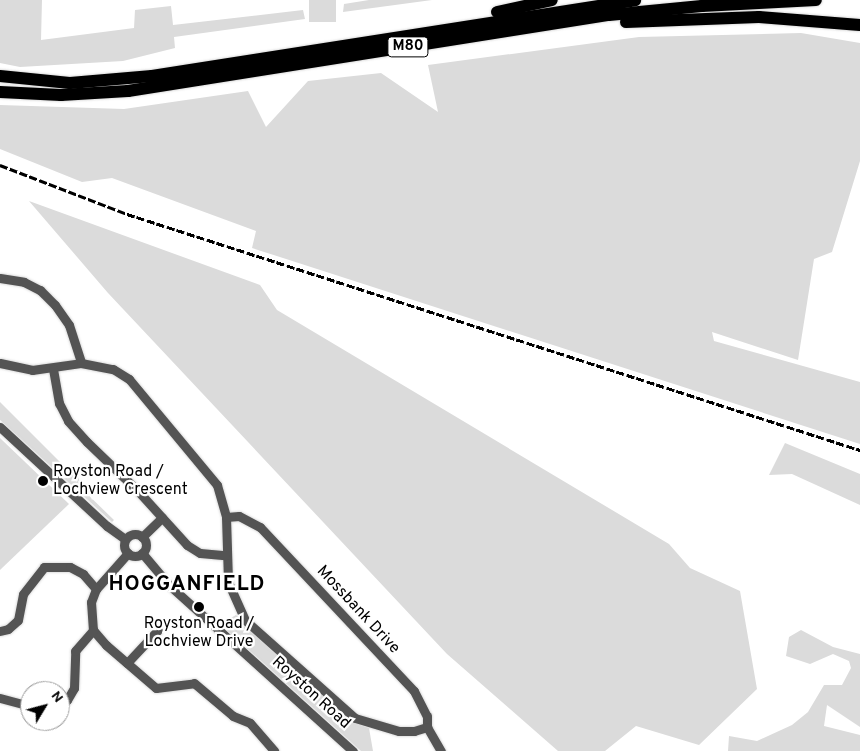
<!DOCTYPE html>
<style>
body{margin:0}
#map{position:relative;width:860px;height:751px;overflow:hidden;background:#fff;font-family:Overpass,sans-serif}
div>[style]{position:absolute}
.green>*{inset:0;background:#dbdbdb;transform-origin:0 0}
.roads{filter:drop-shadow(0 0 1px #dbdbdb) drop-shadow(0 0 1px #dbdbdb)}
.minor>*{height:9px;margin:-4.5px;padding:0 4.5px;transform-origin:4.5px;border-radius:4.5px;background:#545454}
.minor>.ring{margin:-4.5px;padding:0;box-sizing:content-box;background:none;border:9px solid #545454;border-radius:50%}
.highway>*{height:12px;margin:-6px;padding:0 6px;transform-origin:6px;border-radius:6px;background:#000}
.rail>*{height:2.5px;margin-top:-1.25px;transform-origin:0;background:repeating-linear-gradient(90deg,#000 0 8px,transparent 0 10.5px)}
.dots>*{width:14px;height:14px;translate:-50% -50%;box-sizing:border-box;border:2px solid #fff;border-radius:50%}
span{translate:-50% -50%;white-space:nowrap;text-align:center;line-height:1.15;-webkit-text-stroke:4.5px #fff;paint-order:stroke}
.shield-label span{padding:1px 4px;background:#fff;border:1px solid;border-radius:4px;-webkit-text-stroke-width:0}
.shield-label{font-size:15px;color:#000;font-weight:700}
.poi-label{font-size:16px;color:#000}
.left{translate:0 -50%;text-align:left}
.street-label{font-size:16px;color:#000}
.district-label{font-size:21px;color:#000;font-weight:700;letter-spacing:1px}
.north{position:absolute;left:20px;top:681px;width:50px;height:50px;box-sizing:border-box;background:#fff;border:1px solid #999;border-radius:50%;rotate:53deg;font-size:14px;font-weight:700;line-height:20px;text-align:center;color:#000}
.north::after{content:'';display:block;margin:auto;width:18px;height:22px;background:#000;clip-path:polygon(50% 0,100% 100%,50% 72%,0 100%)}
</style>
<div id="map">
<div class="green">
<div style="clip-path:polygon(0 0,42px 0,41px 40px,134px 28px,135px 10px,171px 6px,173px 25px,303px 10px,305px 19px,174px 37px,175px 48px,123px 61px,20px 67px,0 63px)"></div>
<div style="left:309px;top:0;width:27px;height:22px"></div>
<div style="clip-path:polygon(369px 0,432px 0,343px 12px,344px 4px)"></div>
<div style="clip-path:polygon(801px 33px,860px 43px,860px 161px,832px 252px,814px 259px,798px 360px,712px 332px,714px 341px,860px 382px,860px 444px,252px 248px,256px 231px,112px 178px,82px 182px,0 149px,0 105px,124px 109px,248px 91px,266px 127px,308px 81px,381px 73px,438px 112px,428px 65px,639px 37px)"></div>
<div style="clip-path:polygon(29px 201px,260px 285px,277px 310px,669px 544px,690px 568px,740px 591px,757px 689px,699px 745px,636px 726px,605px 751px,558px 751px,447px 654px,108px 293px)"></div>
<div style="clip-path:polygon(0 402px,66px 468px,77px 471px,81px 488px,114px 520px,112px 522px,0 420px)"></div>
<div style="clip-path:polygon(0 438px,69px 504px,0 570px)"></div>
<div style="clip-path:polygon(785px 443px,860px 474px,860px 505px,792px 474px,769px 475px)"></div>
<div style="clip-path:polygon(236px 615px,352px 722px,369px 728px,373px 751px,361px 751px,220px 624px)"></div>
<div style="clip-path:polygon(801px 630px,833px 647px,860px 654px,860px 727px,827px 705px,824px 726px,860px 735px,860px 751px,728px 751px,729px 736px,757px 741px,792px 725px,808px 712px,824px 685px,842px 685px,851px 668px,849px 661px,833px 654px,810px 664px,786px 656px,789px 637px)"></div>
</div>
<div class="roads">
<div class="minor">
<div style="left:0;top:278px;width:24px;rotate:9deg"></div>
<div style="left:24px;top:282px;width:18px;rotate:27deg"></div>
<div style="left:40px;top:290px;width:21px;rotate:45deg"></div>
<div style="left:55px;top:305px;width:24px;rotate:55deg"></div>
<div style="left:69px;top:325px;width:40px;rotate:72deg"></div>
<div style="left:0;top:363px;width:33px;rotate:12deg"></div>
<div style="left:32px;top:370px;width:49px;rotate:-8.1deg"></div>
<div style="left:81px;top:363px;width:33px;rotate:11deg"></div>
<div style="left:113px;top:369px;width:19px;rotate:32deg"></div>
<div style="left:129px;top:379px;width:138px;rotate:50.3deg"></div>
<div style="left:217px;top:485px;width:33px;rotate:74deg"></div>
<div style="left:226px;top:517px;width:65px;rotate:88.2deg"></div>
<div style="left:228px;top:582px;width:42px;rotate:65.9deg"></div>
<div style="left:245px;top:620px;width:147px;rotate:41.7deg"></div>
<div style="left:355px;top:718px;width:46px;rotate:16.5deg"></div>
<div style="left:399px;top:731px;width:15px"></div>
<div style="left:414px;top:731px;width:14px;rotate:-17deg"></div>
<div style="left:53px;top:369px;width:35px;rotate:80deg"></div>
<div style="left:59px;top:403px;width:20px;rotate:63deg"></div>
<div style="left:68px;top:421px;width:28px;rotate:48deg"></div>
<div style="left:87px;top:442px;width:71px;rotate:43.9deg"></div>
<div style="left:138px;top:491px;width:73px;rotate:47.8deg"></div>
<div style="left:187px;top:545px;width:15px;rotate:32deg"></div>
<div style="left:200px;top:553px;width:25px;rotate:5deg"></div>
<div style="left:0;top:427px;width:146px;rotate:42.8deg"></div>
<div style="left:107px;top:526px;width:22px;rotate:36deg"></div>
<div style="left:226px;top:517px;width:13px;rotate:-4deg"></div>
<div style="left:239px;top:516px;width:24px;rotate:28deg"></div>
<div style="left:260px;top:527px;width:225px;rotate:46.8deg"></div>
<div style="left:414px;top:691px;width:28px;rotate:63deg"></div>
<div style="left:427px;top:716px;width:11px;rotate:90deg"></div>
<div style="left:427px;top:727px;width:28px;rotate:60deg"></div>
<div class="ring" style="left:124px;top:534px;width:13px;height:13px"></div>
<div style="left:142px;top:537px;width:28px;rotate:-44deg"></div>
<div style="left:128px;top:553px;width:48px;rotate:131.6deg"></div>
<div style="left:96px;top:589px;width:14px;rotate:111deg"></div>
<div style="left:91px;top:602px;width:28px;rotate:86deg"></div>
<div style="left:93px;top:630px;width:20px;rotate:49deg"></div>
<div style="left:106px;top:645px;width:66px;rotate:40.7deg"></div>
<div style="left:156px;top:688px;width:38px;rotate:-7deg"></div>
<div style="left:194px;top:683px;width:51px;rotate:40.2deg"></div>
<div style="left:233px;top:716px;width:18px;rotate:22deg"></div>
<div style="left:250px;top:723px;width:37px;rotate:49deg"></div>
<div style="left:142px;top:553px;width:42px;rotate:49.8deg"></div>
<div style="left:169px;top:585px;width:248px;rotate:42.1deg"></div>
<div style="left:0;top:631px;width:8px;rotate:-14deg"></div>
<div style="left:8px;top:629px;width:13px;rotate:-42deg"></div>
<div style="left:18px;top:620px;width:26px;rotate:-79deg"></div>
<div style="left:23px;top:594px;width:34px;rotate:-52deg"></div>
<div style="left:44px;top:567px;width:26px"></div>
<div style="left:70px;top:567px;width:15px;rotate:28deg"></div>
<div style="left:83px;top:574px;width:20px;rotate:49deg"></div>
<div style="left:127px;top:663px;width:45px;rotate:-46.8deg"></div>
<div style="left:0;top:698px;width:31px;rotate:15deg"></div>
<div style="left:60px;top:704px;width:8px;rotate:-30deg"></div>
<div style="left:67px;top:700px;width:14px;rotate:-60deg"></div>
<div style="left:74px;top:688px;width:37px;rotate:-88deg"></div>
<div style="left:75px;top:651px;width:28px;rotate:-49deg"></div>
</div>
<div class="highway">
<div style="left:497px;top:12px;width:56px;rotate:-12.3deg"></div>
<div style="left:626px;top:22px;width:133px;rotate:-2.2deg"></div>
<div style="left:759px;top:17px;width:101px;rotate:4.5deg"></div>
<div style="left:0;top:76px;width:70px;rotate:5.7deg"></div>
<div style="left:70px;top:83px;width:82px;rotate:-4.9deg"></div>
<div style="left:152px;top:76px;width:489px;rotate:-8.9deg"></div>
<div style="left:0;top:92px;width:61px;rotate:2.8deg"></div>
<div style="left:61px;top:95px;width:67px;rotate:-3.4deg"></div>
<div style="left:128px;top:91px;width:487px;rotate:-9deg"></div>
<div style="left:609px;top:15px;width:93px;rotate:-5.5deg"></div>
<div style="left:702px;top:6px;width:114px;rotate:-3deg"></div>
</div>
</div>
<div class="rail">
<div style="left:0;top:165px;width:136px;rotate:21.1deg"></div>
<div style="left:127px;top:214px;width:770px;rotate:17.85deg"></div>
</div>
<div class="dots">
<div style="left:43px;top:481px;background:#000"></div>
<div style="left:199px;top:607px;background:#000"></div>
</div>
<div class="shield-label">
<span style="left:408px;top:47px">M80</span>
</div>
<div class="poi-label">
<span class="left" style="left:53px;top:481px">Royston Road /<br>Lochview Crescent</span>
<span style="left:199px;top:633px">Royston Road /<br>Lochview Drive</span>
</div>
<div class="street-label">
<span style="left:358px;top:610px;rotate:47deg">Mossbank Drive</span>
<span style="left:311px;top:693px;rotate:42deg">Royston Road</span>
</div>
<div class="district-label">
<span style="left:187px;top:585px">HOGGANFIELD</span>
</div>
<div class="north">N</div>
</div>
